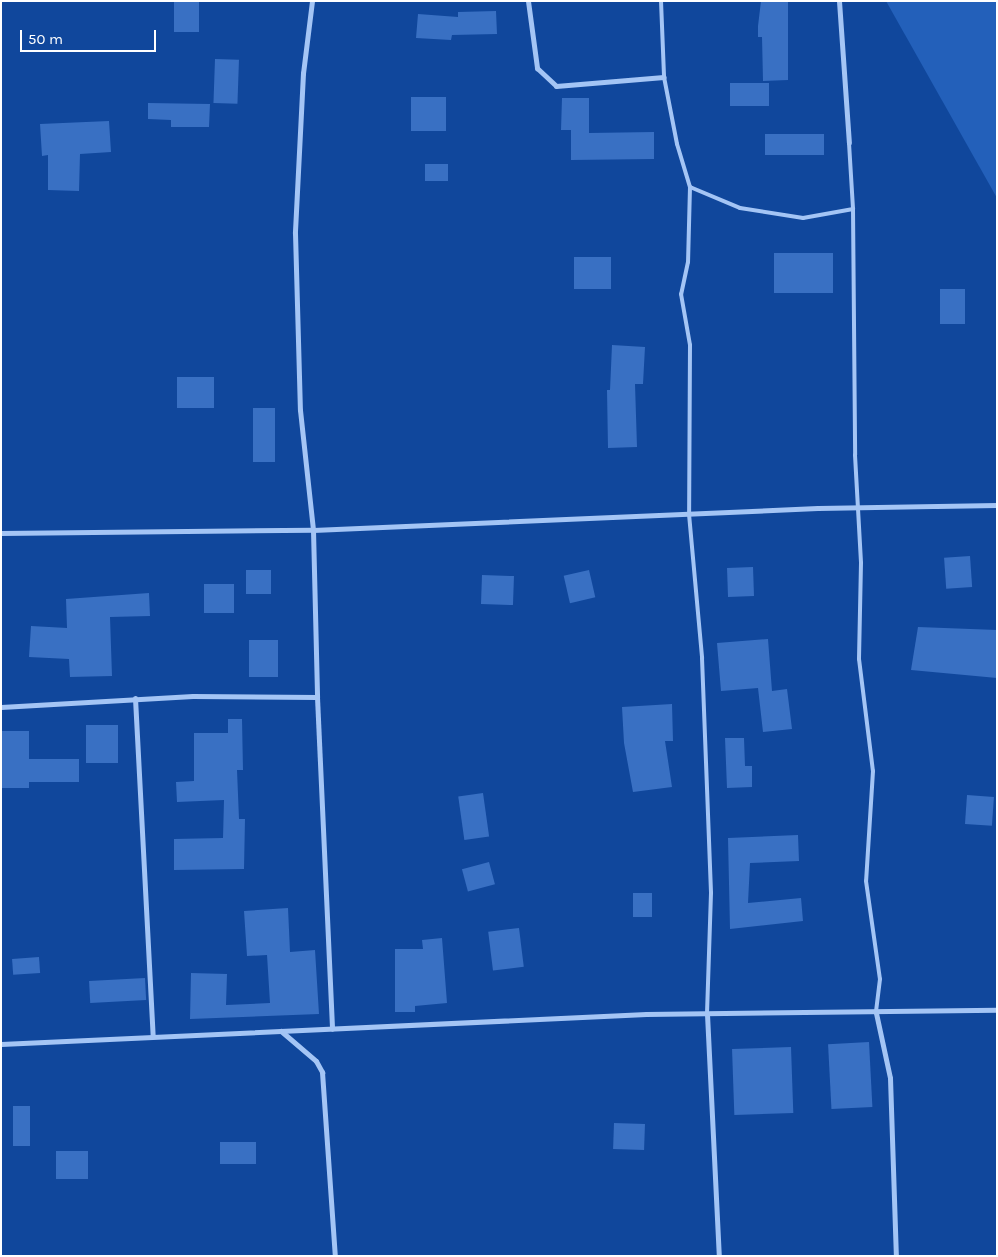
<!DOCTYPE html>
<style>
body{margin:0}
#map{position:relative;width:998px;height:1257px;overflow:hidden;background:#10479c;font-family:Karla,sans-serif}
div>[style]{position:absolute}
.green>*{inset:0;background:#2360ba}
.building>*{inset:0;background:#3970c3;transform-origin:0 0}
.service>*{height:4px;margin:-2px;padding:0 2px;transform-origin:2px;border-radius:2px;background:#a4c5f5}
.minor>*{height:5px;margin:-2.5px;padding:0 2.5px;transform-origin:2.5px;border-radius:2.5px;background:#a4c5f5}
span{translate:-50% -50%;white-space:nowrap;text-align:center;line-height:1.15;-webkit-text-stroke:4px #10479c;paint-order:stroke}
.frame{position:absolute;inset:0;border:2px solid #fff;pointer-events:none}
.scale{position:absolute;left:20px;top:30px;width:136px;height:22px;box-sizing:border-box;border:2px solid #fff;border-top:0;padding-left:6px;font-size:15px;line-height:18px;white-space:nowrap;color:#fff;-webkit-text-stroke:4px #10479c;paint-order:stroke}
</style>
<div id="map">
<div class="green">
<div style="clip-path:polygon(886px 1px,997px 1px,997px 198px)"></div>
</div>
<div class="building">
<div style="left:174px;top:1px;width:25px;height:31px"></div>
<div style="clip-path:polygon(761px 1px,788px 1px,788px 80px,763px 81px,762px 37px,758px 37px,758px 26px)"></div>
<div style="clip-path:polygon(496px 11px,497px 34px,452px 35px,451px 40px,416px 38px,418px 14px,458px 17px,458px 12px)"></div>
<div style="left:215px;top:59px;width:24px;height:44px;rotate:2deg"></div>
<div style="left:769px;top:83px;width:23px;height:39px;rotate:90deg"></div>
<div style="left:411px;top:97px;width:35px;height:34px"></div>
<div style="clip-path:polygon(562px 98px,589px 98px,589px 133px,654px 132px,654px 159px,571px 160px,571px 130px,561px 130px)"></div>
<div style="clip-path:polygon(148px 103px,210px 104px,209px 127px,171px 127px,171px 120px,148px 119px)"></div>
<div style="clip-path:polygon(109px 121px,111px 152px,80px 154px,79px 191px,48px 190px,48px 155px,42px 156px,40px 124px)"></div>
<div style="left:765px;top:134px;width:59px;height:21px"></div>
<div style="left:425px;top:164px;width:23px;height:17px"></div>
<div style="left:774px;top:253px;width:59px;height:40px"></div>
<div style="left:574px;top:257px;width:37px;height:32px"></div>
<div style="left:965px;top:289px;width:35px;height:25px;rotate:90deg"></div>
<div style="clip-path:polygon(612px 345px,645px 347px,643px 384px,635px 384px,637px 447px,608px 448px,607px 390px,610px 390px)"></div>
<div style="left:177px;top:377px;width:37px;height:31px"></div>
<div style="left:253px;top:408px;width:22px;height:54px"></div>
<div style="left:970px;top:556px;width:31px;height:26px;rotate:86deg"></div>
<div style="left:753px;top:567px;width:29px;height:26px;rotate:88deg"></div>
<div style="left:246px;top:570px;width:25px;height:24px"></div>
<div style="left:589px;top:570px;width:28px;height:26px;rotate:77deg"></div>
<div style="left:482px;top:575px;width:32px;height:29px;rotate:2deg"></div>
<div style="left:204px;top:584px;width:30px;height:29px"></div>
<div style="clip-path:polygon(149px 593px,150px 616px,110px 617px,112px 676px,70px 677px,69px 659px,29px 657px,31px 626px,67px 628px,66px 599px)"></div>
<div style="clip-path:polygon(918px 627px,997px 630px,997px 678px,911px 670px)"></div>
<div style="clip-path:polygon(768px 639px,772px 691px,787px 689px,792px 729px,763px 732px,758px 688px,721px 691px,717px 643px)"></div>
<div style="left:249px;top:640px;width:29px;height:37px"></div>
<div style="clip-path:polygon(672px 704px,673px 741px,665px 741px,672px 787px,633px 792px,624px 743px,622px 707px)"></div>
<div style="clip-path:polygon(228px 719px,242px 719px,243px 770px,237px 770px,239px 819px,245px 819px,244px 869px,174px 870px,174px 839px,223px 838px,224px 800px,177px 802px,176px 782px,194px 781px,194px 733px,228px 733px)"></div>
<div style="left:86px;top:725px;width:32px;height:38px"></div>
<div style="clip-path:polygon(1px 731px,29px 731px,29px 759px,79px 759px,79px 782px,29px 782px,29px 788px,1px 788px)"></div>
<div style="clip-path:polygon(725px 738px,744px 738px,745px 766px,752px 766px,752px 787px,727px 788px)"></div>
<div style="left:483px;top:793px;width:44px;height:25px;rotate:82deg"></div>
<div style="left:967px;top:795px;width:27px;height:29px;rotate:4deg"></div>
<div style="clip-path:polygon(798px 835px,799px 861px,750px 863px,748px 903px,801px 898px,803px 921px,730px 929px,728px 838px)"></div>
<div style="left:489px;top:862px;width:23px;height:28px;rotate:75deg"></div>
<div style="left:633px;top:893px;width:19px;height:24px"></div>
<div style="clip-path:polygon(288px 908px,290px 952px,315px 950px,319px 1014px,190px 1019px,191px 973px,227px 974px,226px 1005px,270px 1003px,267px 955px,247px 956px,244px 911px)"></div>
<div style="left:519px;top:928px;width:39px;height:31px;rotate:83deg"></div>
<div style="clip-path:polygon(442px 938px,447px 1003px,415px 1006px,415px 1012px,395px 1012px,395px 949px,423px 949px,422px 940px)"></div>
<div style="left:39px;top:957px;width:16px;height:27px;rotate:86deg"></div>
<div style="left:145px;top:978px;width:22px;height:56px;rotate:87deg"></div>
<div style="left:869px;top:1042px;width:65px;height:41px;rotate:87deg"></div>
<div style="left:791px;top:1047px;width:66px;height:59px;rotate:88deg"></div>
<div style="left:13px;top:1106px;width:17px;height:40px"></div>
<div style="left:614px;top:1123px;width:31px;height:26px;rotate:2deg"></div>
<div style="left:220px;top:1142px;width:36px;height:22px"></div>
<div style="left:56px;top:1151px;width:32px;height:28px"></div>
</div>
<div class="service">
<div style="left:661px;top:1px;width:76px;rotate:87.7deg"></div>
<div style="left:664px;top:77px;width:68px;rotate:79deg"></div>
<div style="left:677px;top:144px;width:45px;rotate:73.2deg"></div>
<div style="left:690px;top:187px;width:75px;rotate:91.5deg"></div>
<div style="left:688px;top:262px;width:33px;rotate:102deg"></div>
<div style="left:681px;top:294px;width:52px;rotate:80deg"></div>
<div style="left:690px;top:345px;width:169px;rotate:90.3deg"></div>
<div style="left:689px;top:514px;width:145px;rotate:84.8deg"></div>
<div style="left:702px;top:658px;width:235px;rotate:87.8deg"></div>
<div style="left:711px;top:893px;width:121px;rotate:91.9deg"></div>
<div style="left:849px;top:143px;width:66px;rotate:86.5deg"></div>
<div style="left:853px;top:209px;width:246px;rotate:89.5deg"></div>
<div style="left:855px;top:455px;width:108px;rotate:86.8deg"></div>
<div style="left:861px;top:563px;width:96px;rotate:91.2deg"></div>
<div style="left:859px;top:659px;width:113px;rotate:82.9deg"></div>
<div style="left:873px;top:771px;width:110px;rotate:93.6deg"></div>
<div style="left:866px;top:881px;width:99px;rotate:81.9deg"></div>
<div style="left:880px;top:979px;width:34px;rotate:97deg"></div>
<div style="left:690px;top:187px;width:54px;rotate:22.8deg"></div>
<div style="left:740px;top:208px;width:64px;rotate:9deg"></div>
<div style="left:803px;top:218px;width:51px;rotate:-10.2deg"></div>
</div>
<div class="minor">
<div style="left:312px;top:1px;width:73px;rotate:97.1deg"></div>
<div style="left:303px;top:73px;width:160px;rotate:92.9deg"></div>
<div style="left:295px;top:233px;width:177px;rotate:88.4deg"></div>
<div style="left:300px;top:410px;width:121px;rotate:83.8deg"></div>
<div style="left:313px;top:530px;width:167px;rotate:88.6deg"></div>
<div style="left:317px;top:697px;width:332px;rotate:87.4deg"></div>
<div style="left:528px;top:1px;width:68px;rotate:82.3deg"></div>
<div style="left:537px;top:68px;width:26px;rotate:43deg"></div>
<div style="left:556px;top:86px;width:108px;rotate:-4.8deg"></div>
<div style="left:839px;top:1px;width:142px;rotate:86deg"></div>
<div style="left:1px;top:533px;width:312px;rotate:-0.6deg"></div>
<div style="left:313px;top:530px;width:505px;rotate:-2.49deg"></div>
<div style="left:818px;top:508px;width:179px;rotate:-1deg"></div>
<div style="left:135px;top:698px;width:338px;rotate:87deg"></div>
<div style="left:1px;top:707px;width:192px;rotate:-3.3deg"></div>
<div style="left:193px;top:696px;width:124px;rotate:0.5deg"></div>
<div style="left:876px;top:1013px;width:66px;rotate:77.8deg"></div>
<div style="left:890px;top:1078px;width:178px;rotate:88.1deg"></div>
<div style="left:707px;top:1014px;width:242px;rotate:87.2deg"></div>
<div style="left:281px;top:1031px;width:46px;rotate:40.6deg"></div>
<div style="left:316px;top:1061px;width:13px;rotate:61deg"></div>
<div style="left:322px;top:1072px;width:184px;rotate:86deg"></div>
<div style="left:1px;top:1044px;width:646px;rotate:-2.66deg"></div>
<div style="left:646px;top:1014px;width:351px;rotate:-0.7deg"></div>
</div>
<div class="frame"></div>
<div class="scale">50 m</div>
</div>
